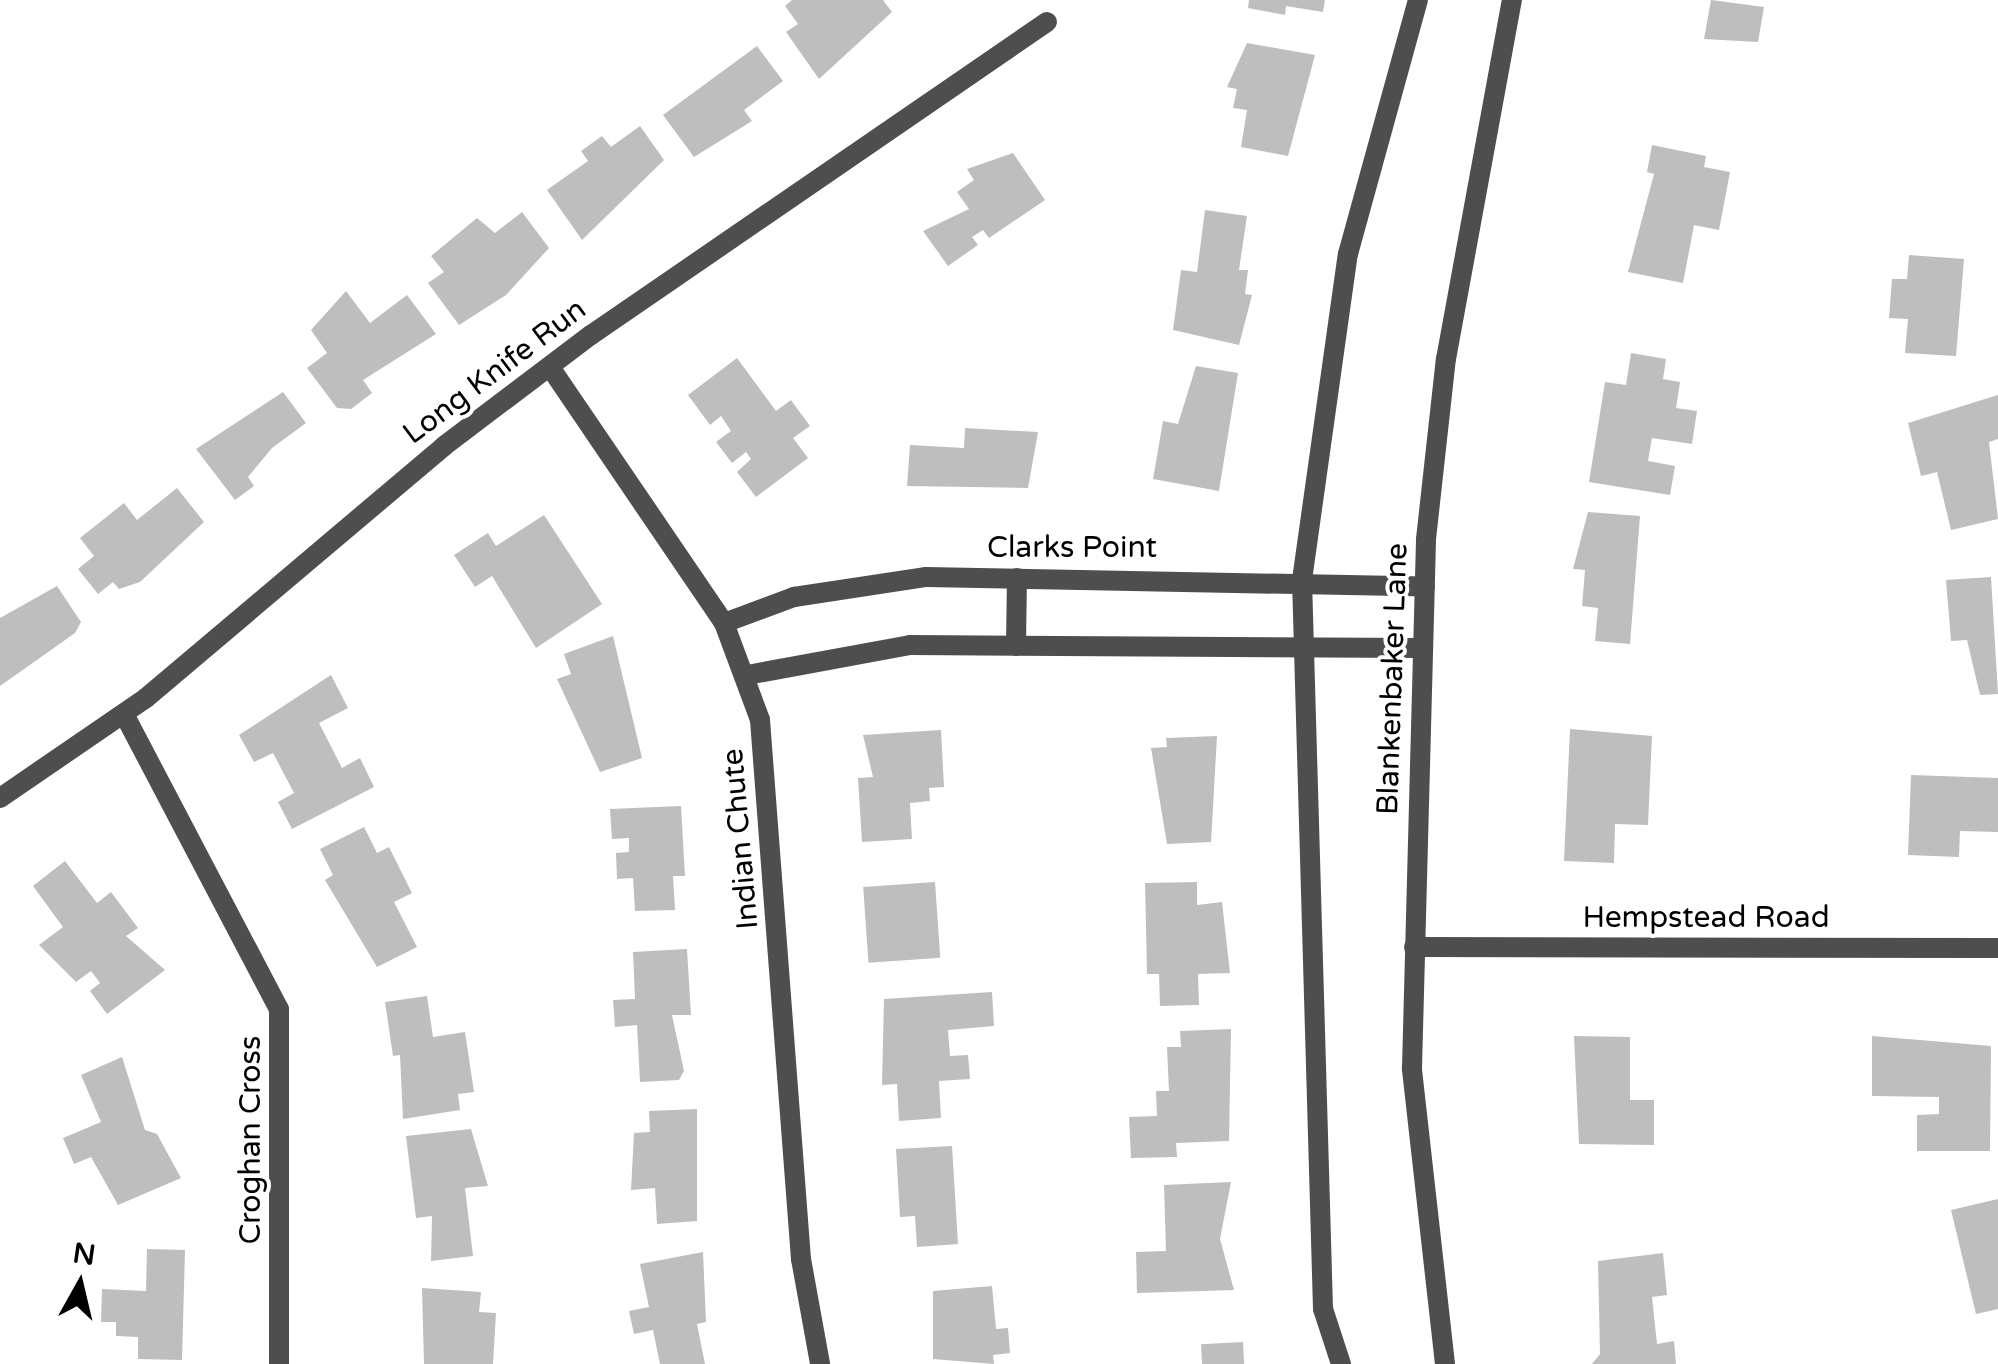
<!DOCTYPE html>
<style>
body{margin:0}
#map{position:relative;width:1998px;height:1364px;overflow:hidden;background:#fff;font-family:"Varela Round",sans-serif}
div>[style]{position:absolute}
.building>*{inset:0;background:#bebebe;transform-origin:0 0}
.minor>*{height:20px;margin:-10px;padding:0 10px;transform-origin:10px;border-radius:10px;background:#4e4e4e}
.tertiary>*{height:20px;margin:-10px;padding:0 10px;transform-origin:10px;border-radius:10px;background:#4e4e4e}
span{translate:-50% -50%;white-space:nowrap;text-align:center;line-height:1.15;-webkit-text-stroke:8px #fff;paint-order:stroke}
.street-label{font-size:30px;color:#000}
.north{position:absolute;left:30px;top:1234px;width:100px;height:100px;-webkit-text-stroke:8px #fff;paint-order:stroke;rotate:8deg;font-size:28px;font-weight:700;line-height:40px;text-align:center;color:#000}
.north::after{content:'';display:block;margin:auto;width:35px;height:45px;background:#000;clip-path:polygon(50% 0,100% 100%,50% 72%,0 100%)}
</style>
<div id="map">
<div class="building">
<div style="clip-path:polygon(792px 0,883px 0,892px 12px,819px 79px,786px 32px,798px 24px,785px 6px)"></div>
<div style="clip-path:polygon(1249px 0,1325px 0,1323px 12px,1286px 6px,1285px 15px,1248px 8px)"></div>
<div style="clip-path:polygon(1711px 0,1764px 7px,1758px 42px,1704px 39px)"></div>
<div style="clip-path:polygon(1247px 43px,1315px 55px,1288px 156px,1241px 147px,1247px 110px,1233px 108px,1237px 89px,1227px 87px)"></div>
<div style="clip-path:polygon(757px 46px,783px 81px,744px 110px,752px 121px,694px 157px,663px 115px)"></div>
<div style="clip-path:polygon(640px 126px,664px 160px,582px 240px,547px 190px,588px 161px,581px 151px,602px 136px,611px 147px)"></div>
<div style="clip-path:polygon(1652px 145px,1706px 156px,1704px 167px,1730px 172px,1719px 230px,1694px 225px,1683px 283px,1628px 272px,1654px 174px,1647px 172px)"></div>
<div style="clip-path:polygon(1013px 153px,1045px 200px,989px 238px,983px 230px,972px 237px,978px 245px,948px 266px,923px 231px,969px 209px,957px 192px,974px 180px,967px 169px)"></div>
<div style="clip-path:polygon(1205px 210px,1247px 216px,1239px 270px,1248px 270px,1245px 294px,1252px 295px,1239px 345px,1173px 330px,1181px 270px,1197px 272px)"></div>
<div style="clip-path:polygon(522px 212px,549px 248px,506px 295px,459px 325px,428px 283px,444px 272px,431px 256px,477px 218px,495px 233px)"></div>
<div style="clip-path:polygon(1909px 255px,1964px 259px,1956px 356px,1905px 353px,1908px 319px,1889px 318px,1892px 279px,1907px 279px)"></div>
<div style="clip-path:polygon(346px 291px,370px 323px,407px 295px,436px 334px,363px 380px,372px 393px,351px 409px,337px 408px,307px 368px,327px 353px,311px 330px)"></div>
<div style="clip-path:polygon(1631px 353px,1666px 359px,1663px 379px,1680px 382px,1676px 408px,1697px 411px,1692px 444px,1652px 438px,1648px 461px,1675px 466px,1670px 495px,1589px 482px,1605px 382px,1626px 385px)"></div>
<div style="clip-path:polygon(737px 358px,776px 411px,791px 400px,810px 426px,793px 438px,808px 458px,756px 497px,737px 472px,751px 459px,746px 452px,732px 463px,716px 442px,731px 431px,721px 416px,710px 425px,688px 395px)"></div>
<div style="clip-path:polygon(1196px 366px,1238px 373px,1219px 491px,1153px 479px,1163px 421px,1178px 424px)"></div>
<div style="clip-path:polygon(283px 392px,306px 423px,272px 448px,248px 477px,254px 486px,235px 500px,196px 449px)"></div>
<div style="clip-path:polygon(1998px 395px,1998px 439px,1989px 442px,1998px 519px,1951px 530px,1937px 472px,1921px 476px,1908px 423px)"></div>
<div style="clip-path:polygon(965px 428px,1038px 432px,1028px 488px,907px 486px,910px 445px,964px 448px)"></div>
<div style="clip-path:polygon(177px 488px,204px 522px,140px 582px,119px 589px,113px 582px,98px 594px,78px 569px,94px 556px,80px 538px,124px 503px,137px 520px)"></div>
<div style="clip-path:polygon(1588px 512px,1640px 516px,1630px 644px,1595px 641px,1598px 608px,1582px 606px,1585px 570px,1573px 569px)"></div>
<div style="clip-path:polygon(544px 515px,602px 604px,536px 648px,492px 576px,475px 587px,454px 555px,488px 533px,496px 546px)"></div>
<div style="clip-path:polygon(1991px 577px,1998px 694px,1980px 695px,1967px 640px,1951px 641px,1946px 580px)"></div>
<div style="clip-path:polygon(57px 586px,81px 622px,75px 633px,0 686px,0 618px)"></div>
<div style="clip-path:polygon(613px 636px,642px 758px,600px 772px,557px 679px,571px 674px,564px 654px)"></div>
<div style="clip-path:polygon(331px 675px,348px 708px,319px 723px,342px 768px,360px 758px,374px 787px,292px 829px,278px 802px,294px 793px,273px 753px,254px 762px,239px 735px)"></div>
<div style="clip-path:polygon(1570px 729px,1652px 736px,1648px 825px,1615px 824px,1614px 863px,1564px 861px)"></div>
<div style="clip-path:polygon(941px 730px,944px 787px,929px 788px,930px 801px,910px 803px,912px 839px,862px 842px,858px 778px,873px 777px,863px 735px)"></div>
<div style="clip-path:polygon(1217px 736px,1211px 842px,1167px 844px,1151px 748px,1167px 747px,1166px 738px)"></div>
<div style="clip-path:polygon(1911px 775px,1998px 778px,1998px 832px,1960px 831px,1959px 857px,1908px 855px)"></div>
<div style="clip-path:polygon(681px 806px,685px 876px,673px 876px,675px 910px,635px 911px,633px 878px,617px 879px,616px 853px,629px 852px,629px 838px,612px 839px,610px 809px)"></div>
<div style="clip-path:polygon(364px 827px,377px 853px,389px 847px,412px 893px,394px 902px,417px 947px,377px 967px,325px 880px,333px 875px,320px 849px)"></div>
<div style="clip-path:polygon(65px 861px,97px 903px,111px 892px,138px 928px,126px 936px,165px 970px,107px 1014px,90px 991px,100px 983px,91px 971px,76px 982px,39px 945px,63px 927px,33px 886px)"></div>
<div style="left:935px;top:882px;width:76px;height:72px;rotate:86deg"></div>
<div style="clip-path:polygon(1197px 882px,1197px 905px,1222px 902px,1230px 973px,1198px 974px,1199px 1005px,1160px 1006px,1159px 974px,1147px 974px,1145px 883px)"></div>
<div style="clip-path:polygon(687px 949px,691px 1015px,672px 1015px,684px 1071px,679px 1080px,640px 1082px,637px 1025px,615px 1027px,613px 1000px,635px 999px,633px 952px)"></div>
<div style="clip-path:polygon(992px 992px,994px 1026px,948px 1030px,950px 1056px,968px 1055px,970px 1079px,939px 1081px,941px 1118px,899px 1121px,897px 1084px,882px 1085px,884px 999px)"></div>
<div style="clip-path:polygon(427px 996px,433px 1037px,465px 1032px,474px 1092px,458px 1094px,460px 1110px,403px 1119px,400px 1055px,393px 1056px,385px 1002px)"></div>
<div style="clip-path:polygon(1231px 1029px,1229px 1141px,1176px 1143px,1177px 1157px,1131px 1158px,1129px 1117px,1157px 1116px,1156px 1091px,1169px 1091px,1167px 1047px,1181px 1047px,1180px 1031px)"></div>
<div style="clip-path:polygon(1574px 1036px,1630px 1037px,1630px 1100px,1654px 1100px,1654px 1145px,1579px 1144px)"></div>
<div style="clip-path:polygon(1872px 1036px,1991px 1046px,1990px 1151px,1917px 1151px,1917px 1115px,1939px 1114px,1939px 1097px,1872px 1096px)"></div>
<div style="clip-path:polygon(122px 1057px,145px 1130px,157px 1134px,181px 1178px,118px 1205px,91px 1157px,74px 1164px,63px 1138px,101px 1122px,81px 1075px)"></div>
<div style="clip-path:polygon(697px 1109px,697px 1221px,657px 1224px,655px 1188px,631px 1190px,634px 1133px,650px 1132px,649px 1111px)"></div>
<div style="clip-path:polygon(471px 1129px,488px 1186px,465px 1188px,473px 1256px,431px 1261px,432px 1216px,416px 1218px,406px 1136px)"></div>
<div style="clip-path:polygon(952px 1146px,958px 1244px,917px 1247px,915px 1216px,900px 1217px,896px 1149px)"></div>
<div style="clip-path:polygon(1231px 1182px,1220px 1239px,1234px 1290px,1137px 1293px,1136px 1252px,1166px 1251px,1164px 1185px)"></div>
<div style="clip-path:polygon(1998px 1199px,1998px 1309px,1976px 1314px,1951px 1210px)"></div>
<div style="clip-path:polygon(147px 1249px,185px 1250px,182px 1360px,138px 1359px,138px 1337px,116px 1336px,116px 1322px,101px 1322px,102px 1289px,146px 1291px)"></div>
<div style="clip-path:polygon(703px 1252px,706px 1322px,697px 1324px,705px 1364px,660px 1364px,653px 1330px,634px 1334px,629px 1311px,649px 1307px,640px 1264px)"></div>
<div style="clip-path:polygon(1663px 1253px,1667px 1295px,1652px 1297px,1657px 1344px,1674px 1341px,1676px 1364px,1592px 1364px,1600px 1354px,1598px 1261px)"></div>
<div style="clip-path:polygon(992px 1286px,996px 1329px,1008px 1328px,1010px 1353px,993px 1355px,994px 1364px,933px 1359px,933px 1291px)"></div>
<div style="clip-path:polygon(422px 1288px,481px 1292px,479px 1312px,496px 1313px,493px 1364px,424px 1364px)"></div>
<div style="left:1243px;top:1342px;width:22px;height:42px;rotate:87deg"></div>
</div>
<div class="minor">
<div style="left:550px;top:367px;width:310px;rotate:55.8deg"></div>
<div style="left:724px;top:623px;width:103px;rotate:69.6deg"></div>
<div style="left:760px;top:720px;width:541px;rotate:85.65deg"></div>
<div style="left:801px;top:1259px;width:107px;rotate:79.7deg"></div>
<div style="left:724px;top:623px;width:75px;rotate:-20.4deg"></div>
<div style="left:794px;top:597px;width:134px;rotate:-8.6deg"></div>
<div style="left:926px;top:577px;width:499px;rotate:1.1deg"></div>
<div style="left:1016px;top:646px;width:68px;rotate:-89.2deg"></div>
<div style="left:747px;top:675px;width:166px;rotate:-10.4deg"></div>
<div style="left:910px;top:645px;width:513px;rotate:0.34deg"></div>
<div style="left:124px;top:714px;width:333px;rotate:62.3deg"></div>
<div style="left:279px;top:1009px;width:355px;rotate:90deg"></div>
<div style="left:0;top:798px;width:177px;rotate:-34.4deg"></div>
<div style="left:146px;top:698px;width:390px;rotate:-40.2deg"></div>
<div style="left:444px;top:446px;width:184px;rotate:-37.1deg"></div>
<div style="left:591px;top:335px;width:553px;rotate:-34.47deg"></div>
<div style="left:1414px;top:947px;width:584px;rotate:0.1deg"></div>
<div style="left:1341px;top:1364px;width:58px;rotate:-108.1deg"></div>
<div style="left:1323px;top:1309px;width:729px;rotate:-91.65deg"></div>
<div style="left:1302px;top:580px;width:329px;rotate:-82deg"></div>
<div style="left:1348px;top:254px;width:263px;rotate:-74.6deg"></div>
</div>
<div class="tertiary">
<div style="left:1445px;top:1364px;width:298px;rotate:-96.4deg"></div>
<div style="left:1412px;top:1068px;width:529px;rotate:-88.48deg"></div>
<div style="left:1426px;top:539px;width:181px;rotate:-83.7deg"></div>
<div style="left:1446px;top:359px;width:365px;rotate:-79.6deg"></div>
</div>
<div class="street-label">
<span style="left:495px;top:372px;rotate:-37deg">Long Knife Run</span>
<span style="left:1072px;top:548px">Clarks Point</span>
<span style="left:1393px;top:679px;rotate:-88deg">Blankenbaker Lane</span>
<span style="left:741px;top:839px;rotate:-95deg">Indian Chute</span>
<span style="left:1706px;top:918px">Hempstead Road</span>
<span style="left:251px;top:1140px;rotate:-90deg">Croghan Cross</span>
</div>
<div class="north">N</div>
</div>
